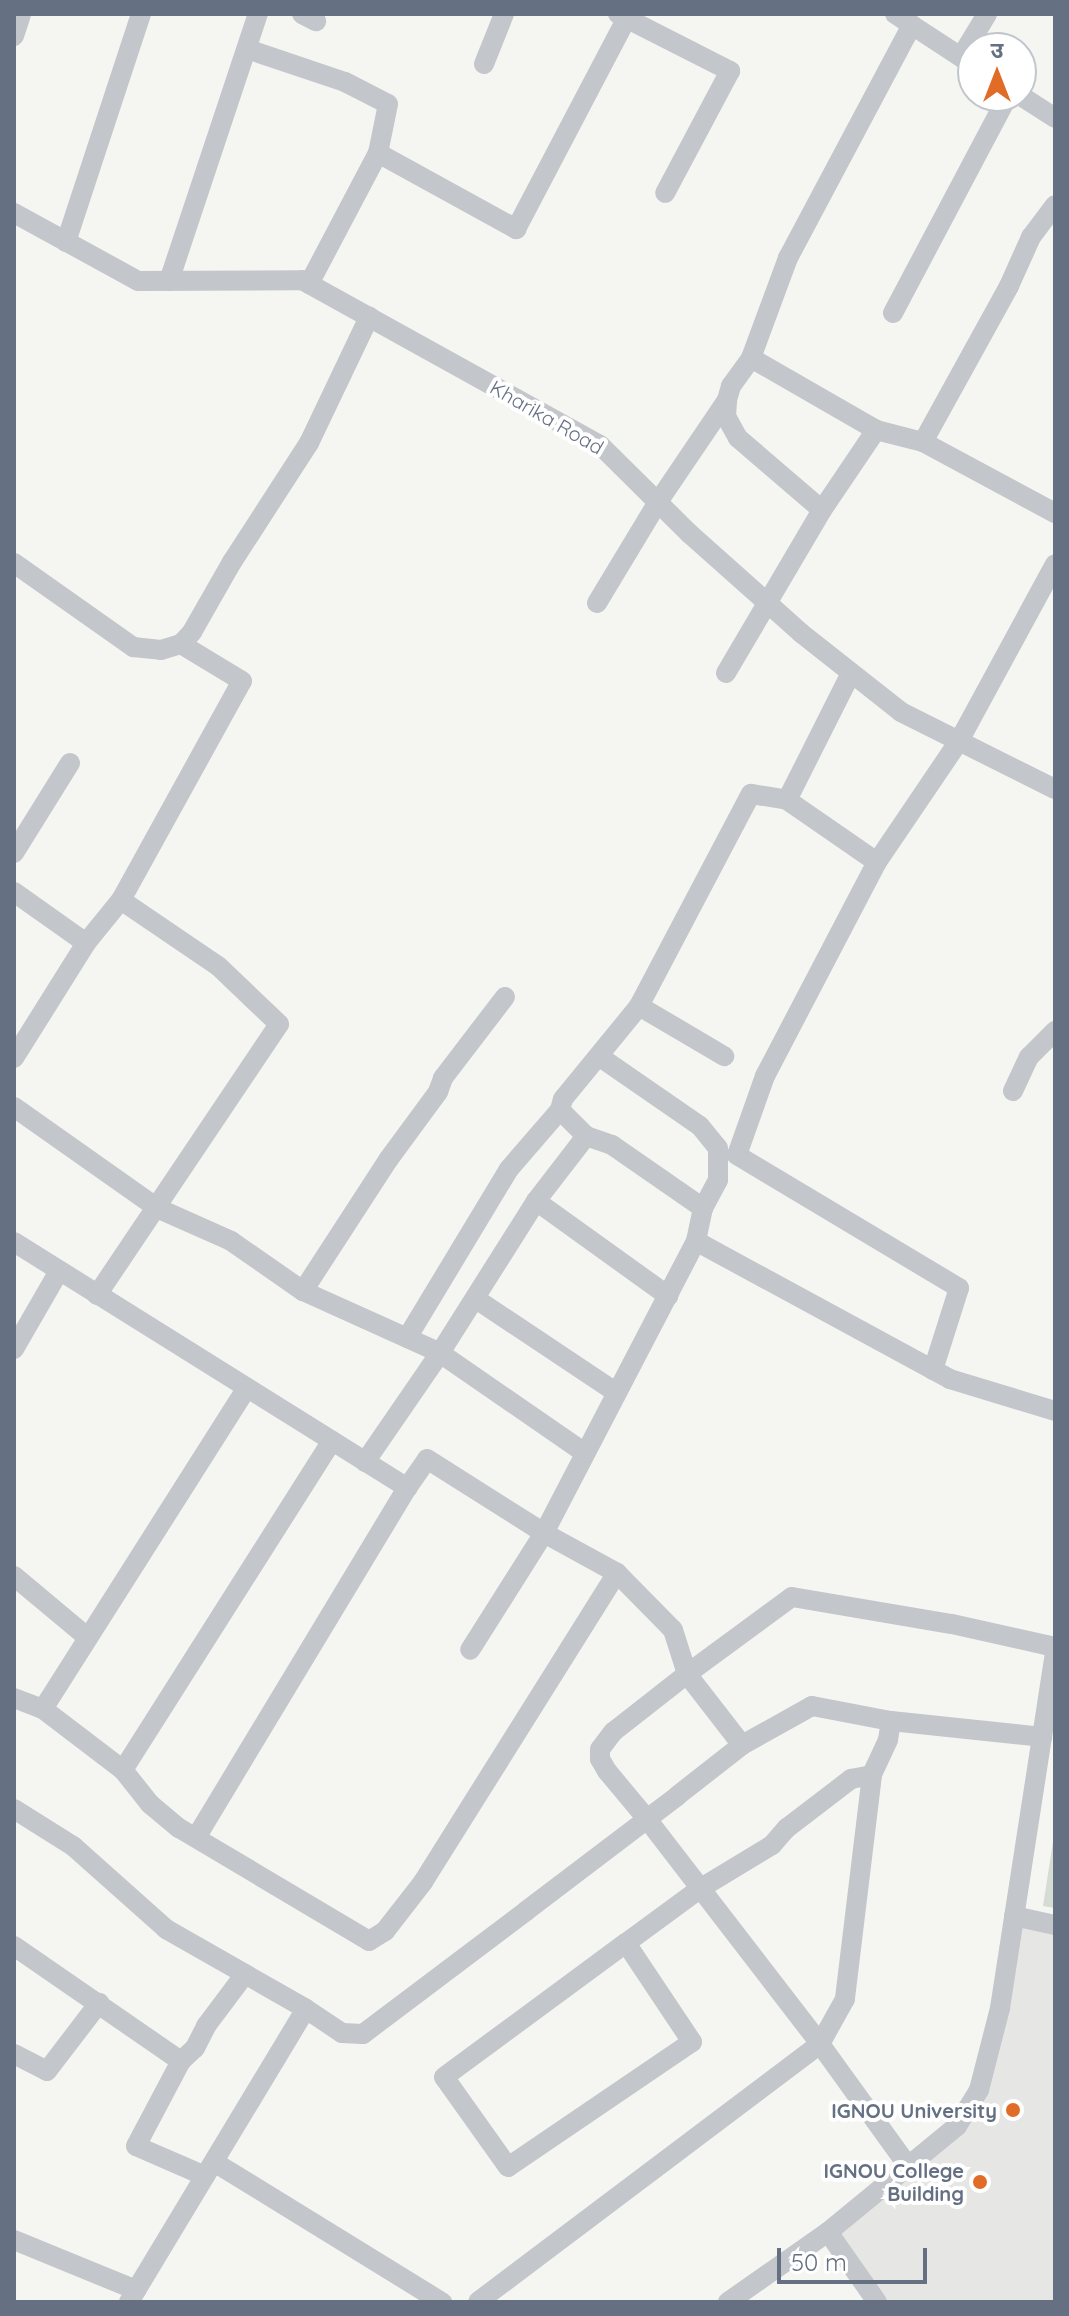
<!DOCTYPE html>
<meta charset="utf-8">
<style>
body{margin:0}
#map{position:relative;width:1069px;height:2316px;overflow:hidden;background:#f5f6f2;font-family:Quicksand,"Noto Sans Devanagari",sans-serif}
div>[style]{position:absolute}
.built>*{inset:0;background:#e6e6e5}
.green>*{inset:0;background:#d5dcd3}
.street>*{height:20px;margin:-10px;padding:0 10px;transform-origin:10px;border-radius:10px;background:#c3c6ca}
.dots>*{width:22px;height:22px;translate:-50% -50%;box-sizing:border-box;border:4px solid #fff;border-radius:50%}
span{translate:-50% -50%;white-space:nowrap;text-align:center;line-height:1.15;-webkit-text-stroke:8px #fff;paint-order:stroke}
.street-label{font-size:20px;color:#657183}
.poi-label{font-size:20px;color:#657183;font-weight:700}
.right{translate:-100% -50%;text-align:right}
.frame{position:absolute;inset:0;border:16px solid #657183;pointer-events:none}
.north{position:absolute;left:957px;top:32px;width:80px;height:80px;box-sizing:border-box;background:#fff;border:2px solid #c1c6cd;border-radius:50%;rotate:0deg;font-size:22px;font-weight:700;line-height:32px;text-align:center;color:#657183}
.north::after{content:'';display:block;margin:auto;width:28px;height:36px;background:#e16c27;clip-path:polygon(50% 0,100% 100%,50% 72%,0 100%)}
.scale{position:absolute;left:777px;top:2248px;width:150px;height:36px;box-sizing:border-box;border:4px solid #657183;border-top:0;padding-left:10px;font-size:24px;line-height:28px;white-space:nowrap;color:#657183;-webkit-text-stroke:6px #fff;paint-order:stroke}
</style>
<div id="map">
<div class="built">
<div style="clip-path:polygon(1014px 1916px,1055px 1925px,1055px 2302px,881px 2302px,831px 2233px,982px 2091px)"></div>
</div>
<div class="green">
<div style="clip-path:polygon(1055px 1829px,1055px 1908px,1043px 1906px)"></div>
</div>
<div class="street">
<div style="left:302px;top:14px;width:16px;rotate:27deg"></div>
<div style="left:618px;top:14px;width:126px;rotate:27deg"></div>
<div style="left:730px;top:71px;width:138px;rotate:118deg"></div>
<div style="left:895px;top:14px;width:93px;rotate:33.2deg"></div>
<div style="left:14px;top:36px;width:23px;rotate:-72deg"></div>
<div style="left:247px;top:49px;width:103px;rotate:18.6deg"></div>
<div style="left:345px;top:82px;width:48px;rotate:27.1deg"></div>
<div style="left:388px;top:104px;width:50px;rotate:101.5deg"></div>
<div style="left:378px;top:153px;width:148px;rotate:117.8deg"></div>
<div style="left:961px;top:57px;width:50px;rotate:-58.8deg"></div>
<div style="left:484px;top:64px;width:54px;rotate:-68.2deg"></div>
<div style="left:1021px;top:96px;width:40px;rotate:32.9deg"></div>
<div style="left:378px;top:153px;width:158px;rotate:28.8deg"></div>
<div style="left:516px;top:229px;width:243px;rotate:-62.3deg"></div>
<div style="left:14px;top:213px;width:141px;rotate:28.7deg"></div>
<div style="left:138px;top:281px;width:164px;rotate:-0.3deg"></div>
<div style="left:302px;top:280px;width:341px;rotate:29deg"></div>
<div style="left:600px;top:445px;width:127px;rotate:44.7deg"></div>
<div style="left:690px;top:534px;width:149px;rotate:41.7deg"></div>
<div style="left:801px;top:633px;width:127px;rotate:38.3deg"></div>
<div style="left:901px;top:712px;width:172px;rotate:26.6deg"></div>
<div style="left:66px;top:242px;width:240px;rotate:-71.8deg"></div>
<div style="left:169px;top:281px;width:281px;rotate:-71.6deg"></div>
<div style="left:893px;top:313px;width:246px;rotate:-62.1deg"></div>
<div style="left:751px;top:358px;width:144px;rotate:29.9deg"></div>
<div style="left:876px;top:430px;width:49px;rotate:14.3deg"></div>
<div style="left:923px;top:442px;width:150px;rotate:28.3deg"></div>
<div style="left:923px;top:442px;width:178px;rotate:-61.1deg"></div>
<div style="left:1009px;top:286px;width:54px;rotate:-65.8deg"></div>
<div style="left:1031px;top:237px;width:40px;rotate:-53deg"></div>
<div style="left:822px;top:510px;width:111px;rotate:-139.4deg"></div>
<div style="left:738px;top:438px;width:25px;rotate:-119deg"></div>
<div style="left:726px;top:416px;width:16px;rotate:-86deg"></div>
<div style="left:727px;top:400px;width:15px;rotate:-74deg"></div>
<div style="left:731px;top:386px;width:34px;rotate:-54deg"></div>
<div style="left:751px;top:358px;width:107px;rotate:-69.7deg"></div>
<div style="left:788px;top:258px;width:264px;rotate:-62deg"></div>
<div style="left:14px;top:563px;width:146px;rotate:35.2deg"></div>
<div style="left:133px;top:647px;width:28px;rotate:6deg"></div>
<div style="left:161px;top:650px;width:21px;rotate:-17deg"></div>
<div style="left:181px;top:644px;width:16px;rotate:-47deg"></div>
<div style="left:192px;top:632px;width:81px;rotate:-60.3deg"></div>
<div style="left:232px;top:562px;width:142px;rotate:-57.1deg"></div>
<div style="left:309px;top:443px;width:140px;rotate:-64.5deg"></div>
<div style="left:597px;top:603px;width:118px;rotate:-58.9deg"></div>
<div style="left:658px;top:502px;width:123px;rotate:-55.9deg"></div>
<div style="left:726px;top:673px;width:189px;rotate:-59.5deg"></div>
<div style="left:822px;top:510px;width:97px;rotate:-56deg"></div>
<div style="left:851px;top:673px;width:142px;rotate:116.7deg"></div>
<div style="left:787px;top:800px;width:109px;rotate:34.6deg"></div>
<div style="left:14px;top:853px;width:106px;rotate:-58.1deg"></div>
<div style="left:14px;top:892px;width:88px;rotate:35.3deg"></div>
<div style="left:639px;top:1006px;width:240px;rotate:-62.2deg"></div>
<div style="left:751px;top:794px;width:36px;rotate:9deg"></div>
<div style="left:600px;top:1057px;width:121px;rotate:34.6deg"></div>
<div style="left:700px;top:1126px;width:28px;rotate:51deg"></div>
<div style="left:718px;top:1148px;width:32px;rotate:90deg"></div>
<div style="left:718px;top:1180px;width:32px;rotate:118deg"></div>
<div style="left:703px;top:1208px;width:34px;rotate:102deg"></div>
<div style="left:14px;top:1058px;width:136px;rotate:-57.9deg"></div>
<div style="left:86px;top:943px;width:55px;rotate:-50.9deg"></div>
<div style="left:121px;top:900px;width:250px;rotate:-61.1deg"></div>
<div style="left:242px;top:681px;width:71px;rotate:-148.8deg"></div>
<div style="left:1013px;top:1091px;width:38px;rotate:-65deg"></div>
<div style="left:1029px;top:1057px;width:37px;rotate:-45deg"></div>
<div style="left:14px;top:1107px;width:175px;rotate:35.2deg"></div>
<div style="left:157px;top:1208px;width:81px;rotate:24deg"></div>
<div style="left:231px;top:1241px;width:88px;rotate:34.8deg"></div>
<div style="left:303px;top:1291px;width:150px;rotate:24.3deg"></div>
<div style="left:440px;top:1353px;width:180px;rotate:-57.7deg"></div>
<div style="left:536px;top:1201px;width:82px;rotate:-52.4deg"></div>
<div style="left:560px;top:1110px;width:37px;rotate:45deg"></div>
<div style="left:586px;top:1136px;width:28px;rotate:19deg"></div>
<div style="left:612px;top:1145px;width:111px;rotate:34.7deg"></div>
<div style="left:536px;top:1201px;width:163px;rotate:35.7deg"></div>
<div style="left:14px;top:1242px;width:464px;rotate:32deg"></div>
<div style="left:407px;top:1488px;width:35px;rotate:-55deg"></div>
<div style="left:427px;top:1459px;width:138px;rotate:32.3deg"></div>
<div style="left:544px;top:1533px;width:138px;rotate:122.3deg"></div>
<div style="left:303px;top:1291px;width:156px;rotate:-57deg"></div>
<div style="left:388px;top:1160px;width:84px;rotate:-53.7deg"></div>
<div style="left:438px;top:1092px;width:15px;rotate:-70deg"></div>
<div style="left:443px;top:1078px;width:102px;rotate:-52.6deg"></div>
<div style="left:97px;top:1295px;width:326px;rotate:-56.1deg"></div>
<div style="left:279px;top:1024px;width:84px;rotate:-136.4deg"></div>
<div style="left:218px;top:966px;width:117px;rotate:-145.8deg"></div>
<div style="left:476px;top:1299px;width:169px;rotate:33.7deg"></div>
<div style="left:407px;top:1338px;width:197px;rotate:-58.9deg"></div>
<div style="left:509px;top:1169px;width:78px;rotate:-49.2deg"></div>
<div style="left:560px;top:1110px;width:11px;rotate:-75deg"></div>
<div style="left:563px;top:1099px;width:120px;rotate:-50.7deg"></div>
<div style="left:639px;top:1006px;width:99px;rotate:30.5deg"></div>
<div style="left:14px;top:1349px;width:90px;rotate:-60deg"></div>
<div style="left:933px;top:1370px;width:86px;rotate:-72.4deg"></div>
<div style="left:959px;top:1288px;width:259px;rotate:-149.1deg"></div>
<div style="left:737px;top:1155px;width:84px;rotate:-70.5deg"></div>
<div style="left:765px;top:1076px;width:242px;rotate:-62.4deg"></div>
<div style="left:877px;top:862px;width:146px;rotate:-55.9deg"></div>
<div style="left:959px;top:741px;width:201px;rotate:-61.5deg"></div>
<div style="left:1055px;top:1411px;width:110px;rotate:-163.1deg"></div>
<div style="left:950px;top:1379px;width:289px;rotate:-151.5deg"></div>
<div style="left:696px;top:1241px;width:329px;rotate:117.5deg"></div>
<div style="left:544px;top:1533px;width:83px;rotate:28.7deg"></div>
<div style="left:617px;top:1573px;width:80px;rotate:45.5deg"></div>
<div style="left:673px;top:1630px;width:46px;rotate:72.3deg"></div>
<div style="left:687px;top:1674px;width:130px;rotate:-36.3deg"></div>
<div style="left:792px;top:1597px;width:162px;rotate:9.6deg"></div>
<div style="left:952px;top:1624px;width:106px;rotate:12.6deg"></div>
<div style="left:365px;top:1462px;width:132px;rotate:-55.5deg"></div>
<div style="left:440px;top:1353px;width:176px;rotate:34.6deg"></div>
<div style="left:14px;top:1576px;width:95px;rotate:39.9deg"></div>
<div style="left:14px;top:1698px;width:31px;rotate:21deg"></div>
<div style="left:43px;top:1709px;width:101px;rotate:37.3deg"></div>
<div style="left:123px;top:1770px;width:43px;rotate:51.5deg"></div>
<div style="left:150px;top:1804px;width:38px;rotate:40deg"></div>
<div style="left:179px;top:1828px;width:221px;rotate:30.7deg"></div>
<div style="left:369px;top:1941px;width:19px;rotate:-32deg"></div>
<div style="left:385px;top:1931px;width:62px;rotate:-52.2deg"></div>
<div style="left:423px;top:1882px;width:365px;rotate:-57.9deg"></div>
<div style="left:43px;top:1709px;width:380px;rotate:-57.6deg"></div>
<div style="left:891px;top:1721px;width:19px;rotate:99deg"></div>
<div style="left:888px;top:1740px;width:38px;rotate:115deg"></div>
<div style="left:872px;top:1775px;width:226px;rotate:96.9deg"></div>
<div style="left:845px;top:1999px;width:51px;rotate:119.1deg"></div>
<div style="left:820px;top:2044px;width:150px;rotate:54.2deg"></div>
<div style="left:742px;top:1745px;width:80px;rotate:-29.1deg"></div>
<div style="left:812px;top:1706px;width:80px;rotate:10.8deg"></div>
<div style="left:891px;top:1721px;width:152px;rotate:6deg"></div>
<div style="left:123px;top:1770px;width:390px;rotate:-57.6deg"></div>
<div style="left:14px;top:1809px;width:70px;rotate:32.1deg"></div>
<div style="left:73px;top:1846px;width:125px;rotate:41.7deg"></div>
<div style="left:166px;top:1929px;width:161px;rotate:29.7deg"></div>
<div style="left:197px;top:1836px;width:406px;rotate:-58.9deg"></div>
<div style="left:1014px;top:1916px;width:42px;rotate:12.4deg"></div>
<div style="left:626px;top:1943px;width:119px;rotate:56.3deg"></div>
<div style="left:692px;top:2042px;width:222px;rotate:145.8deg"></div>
<div style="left:508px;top:2167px;width:110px;rotate:-125.4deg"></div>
<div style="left:444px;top:2077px;width:226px;rotate:-36.4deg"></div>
<div style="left:626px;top:1943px;width:93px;rotate:-36.3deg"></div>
<div style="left:701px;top:1888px;width:83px;rotate:-31.2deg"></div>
<div style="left:772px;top:1845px;width:23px;rotate:-49deg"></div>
<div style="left:787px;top:1828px;width:81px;rotate:-37.4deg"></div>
<div style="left:851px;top:1779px;width:21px;rotate:-11deg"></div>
<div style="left:14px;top:1946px;width:203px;rotate:34.6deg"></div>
<div style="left:14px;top:2054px;width:37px;rotate:27deg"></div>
<div style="left:47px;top:2071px;width:86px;rotate:-52.6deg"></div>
<div style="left:214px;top:2162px;width:268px;rotate:31.6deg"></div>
<div style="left:205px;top:2176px;width:75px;rotate:-156.5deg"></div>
<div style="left:136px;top:2146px;width:96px;rotate:-62.1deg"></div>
<div style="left:181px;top:2061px;width:19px;rotate:-43deg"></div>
<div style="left:195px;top:2048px;width:25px;rotate:-63deg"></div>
<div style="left:206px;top:2026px;width:65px;rotate:-53.1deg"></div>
<div style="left:828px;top:2232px;width:85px;rotate:55deg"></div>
<div style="left:14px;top:2240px;width:132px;rotate:22.3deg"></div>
<div style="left:129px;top:2302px;width:342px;rotate:-58.9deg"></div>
<div style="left:306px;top:2009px;width:43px;rotate:33.7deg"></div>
<div style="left:342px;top:2033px;width:21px;rotate:3deg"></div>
<div style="left:363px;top:2034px;width:204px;rotate:-37deg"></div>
<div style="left:526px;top:1911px;width:152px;rotate:-37.2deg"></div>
<div style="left:647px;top:1819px;width:38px;rotate:-37deg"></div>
<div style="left:677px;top:1796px;width:83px;rotate:-38.1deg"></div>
<div style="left:742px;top:1745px;width:90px;rotate:-127.8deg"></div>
<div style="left:687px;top:1674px;width:94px;rotate:141.9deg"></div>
<div style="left:613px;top:1732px;width:21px;rotate:127deg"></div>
<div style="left:600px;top:1749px;width:10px;rotate:90deg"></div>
<div style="left:600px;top:1759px;width:14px;rotate:60deg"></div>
<div style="left:607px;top:1771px;width:62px;rotate:50.2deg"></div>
<div style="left:647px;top:1819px;width:284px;rotate:52.4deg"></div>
<div style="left:820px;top:2044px;width:428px;rotate:143deg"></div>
<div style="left:728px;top:2302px;width:122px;rotate:-35deg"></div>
<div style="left:828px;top:2232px;width:167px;rotate:-39.4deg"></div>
<div style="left:957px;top:2126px;width:42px;rotate:-58.6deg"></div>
<div style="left:979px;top:2090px;width:85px;rotate:-75.6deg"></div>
<div style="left:1000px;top:2008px;width:361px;rotate:-81.2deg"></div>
</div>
<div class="dots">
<div style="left:1013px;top:2110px;background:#e16c27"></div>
<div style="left:980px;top:2182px;background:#e16c27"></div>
</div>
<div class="street-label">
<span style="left:547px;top:417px;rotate:30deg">Kharika Road</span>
</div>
<div class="poi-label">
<span class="right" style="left:997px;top:2110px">IGNOU University</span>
<span class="right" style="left:964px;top:2182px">IGNOU College<br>Building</span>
</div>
<div class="frame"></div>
<div class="north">उ</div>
<div class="scale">50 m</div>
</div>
